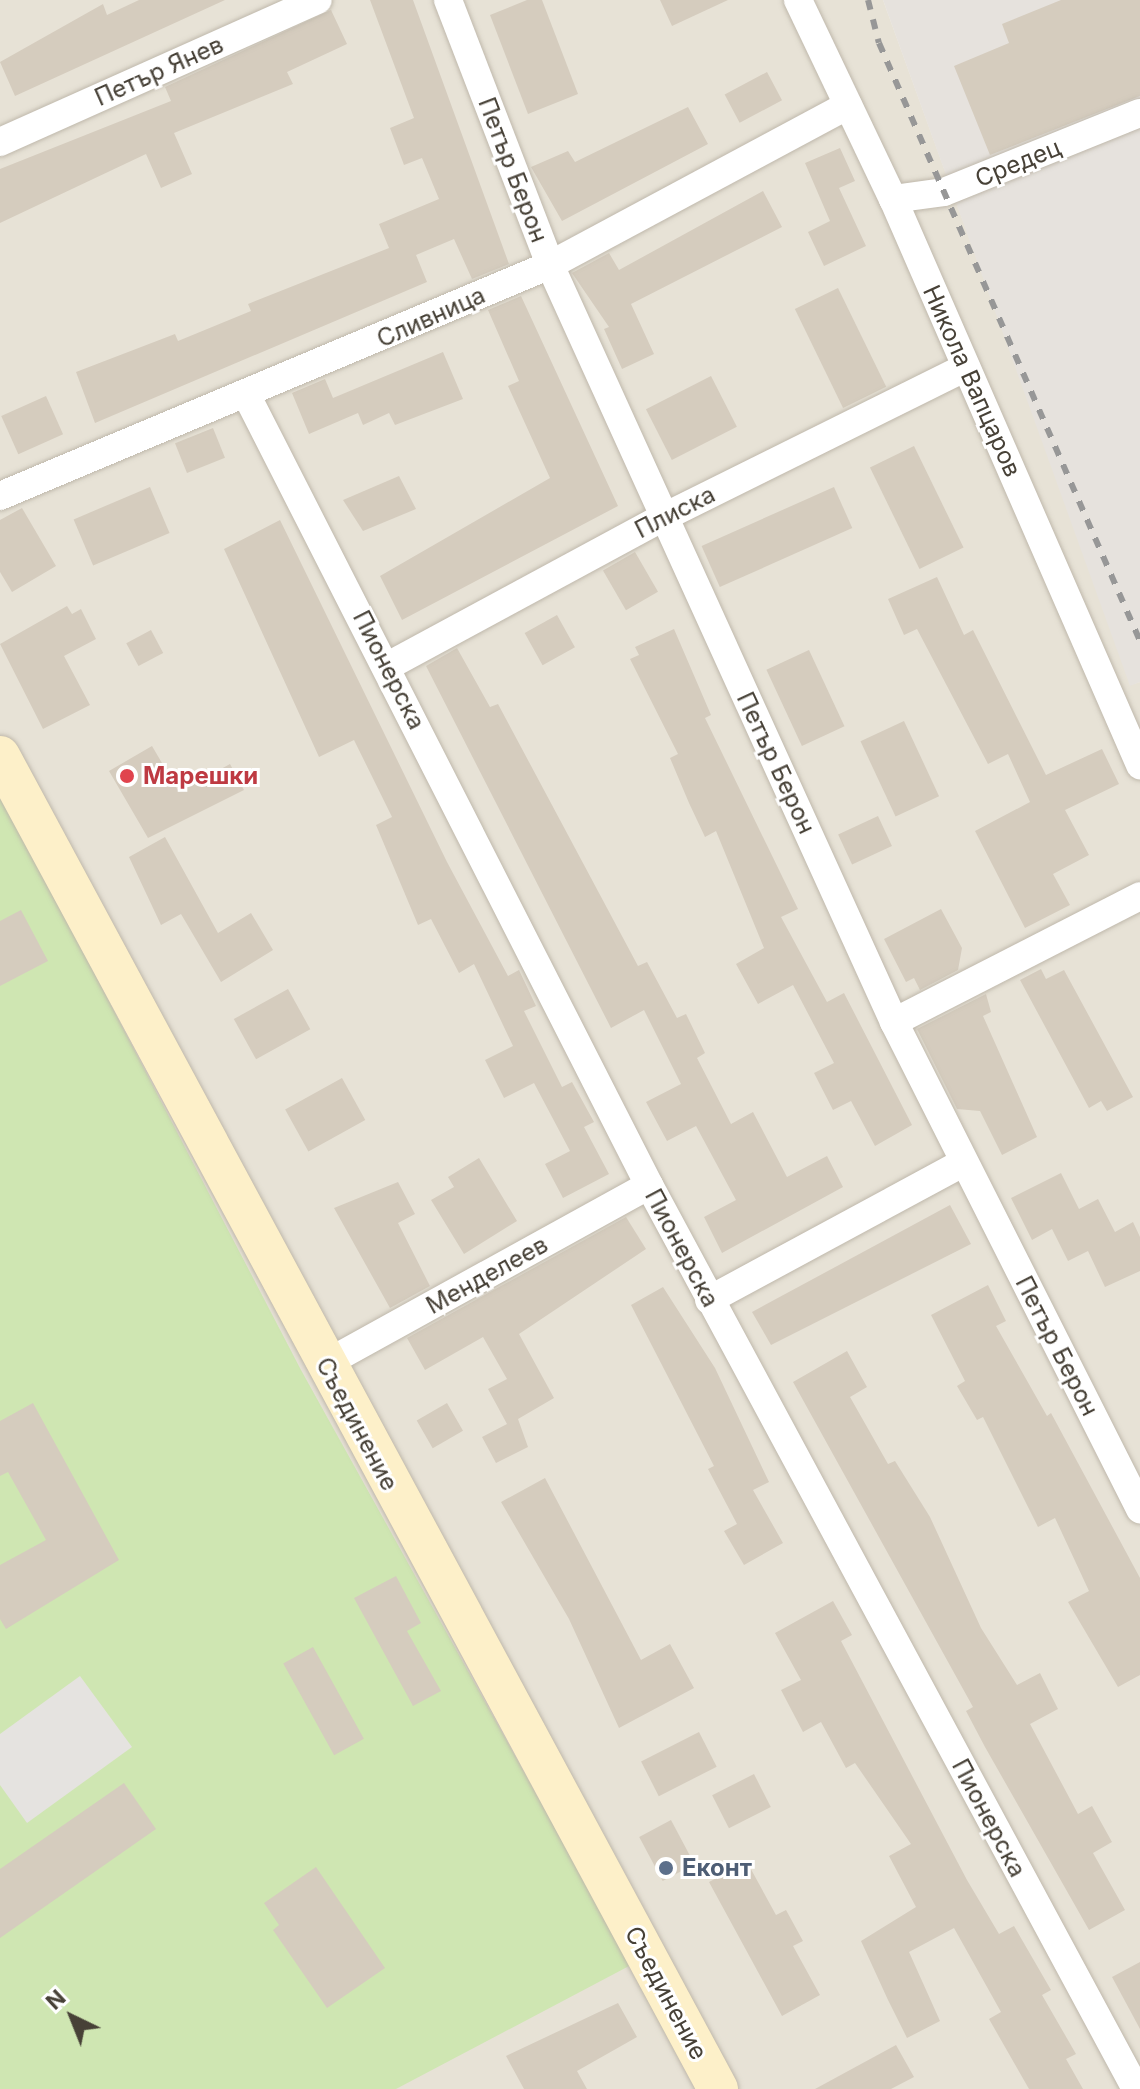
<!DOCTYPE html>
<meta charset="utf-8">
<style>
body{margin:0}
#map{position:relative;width:1140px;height:2089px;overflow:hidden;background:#f3f0e8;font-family:Inter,sans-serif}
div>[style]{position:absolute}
.residential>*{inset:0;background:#e7e2d6}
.industrial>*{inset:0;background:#e6e2dd}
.green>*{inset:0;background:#cfe6b2}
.parking>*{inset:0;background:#e5e3e0}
.building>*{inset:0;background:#d5ccbe;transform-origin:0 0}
.roads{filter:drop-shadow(0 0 2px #bfb8ab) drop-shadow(0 0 2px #bfb8ab)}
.street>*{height:28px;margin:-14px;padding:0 14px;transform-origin:14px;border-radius:14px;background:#fff}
.secondary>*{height:40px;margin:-20px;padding:0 20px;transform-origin:20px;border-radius:20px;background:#fdf0c9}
.rail>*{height:6px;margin-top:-3px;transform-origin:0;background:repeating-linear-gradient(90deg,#979797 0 10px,transparent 0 20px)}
.dots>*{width:22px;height:22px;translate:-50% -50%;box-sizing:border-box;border:4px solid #fff;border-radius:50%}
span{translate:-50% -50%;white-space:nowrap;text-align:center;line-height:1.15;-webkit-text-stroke:6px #fff;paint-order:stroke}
.street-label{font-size:24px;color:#474137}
.health-label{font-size:24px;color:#be3a42;font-weight:700}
.left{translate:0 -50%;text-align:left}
.service-label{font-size:24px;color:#4e5e75;font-weight:700}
.north{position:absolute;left:32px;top:1977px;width:80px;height:80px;-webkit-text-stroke:6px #fff;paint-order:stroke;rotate:317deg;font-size:22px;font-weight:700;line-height:32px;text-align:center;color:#474137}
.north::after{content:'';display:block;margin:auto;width:28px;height:36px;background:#474137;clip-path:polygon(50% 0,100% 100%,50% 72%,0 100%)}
</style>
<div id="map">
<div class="residential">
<div style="clip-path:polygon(0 0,883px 0,1131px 685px,1140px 682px,1140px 2089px,0 2089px)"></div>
</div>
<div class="industrial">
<div style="clip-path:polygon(883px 0,1140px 0,1140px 682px,1130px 686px)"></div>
</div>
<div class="green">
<div style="clip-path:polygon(0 792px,301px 1370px,631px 1965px,396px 2089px,0 2089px)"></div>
</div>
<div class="parking">
<div style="clip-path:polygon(80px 1676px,132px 1747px,27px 1823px,0 1785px,0 1734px)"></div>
</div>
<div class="building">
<div style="clip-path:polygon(139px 0,225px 0,15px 96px,0 62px,103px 4px,107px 15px)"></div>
<div style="clip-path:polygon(370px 0,413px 0,509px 264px,472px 279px,454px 239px,416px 255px,427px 282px,95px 423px,76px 372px,175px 334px,178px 341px,251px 311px,248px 304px,389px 248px,379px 224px,439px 199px,422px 158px,404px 165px,390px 128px,414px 118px)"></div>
<div style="clip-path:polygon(527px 0,542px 0,578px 94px,528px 114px,490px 15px)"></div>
<div style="clip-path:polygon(660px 0,728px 0,672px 26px)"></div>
<div style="clip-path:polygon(1061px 0,1140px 0,1140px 96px,990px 155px,954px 66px,1009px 43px,1002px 24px)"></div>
<div style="clip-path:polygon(331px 10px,347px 44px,287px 72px,293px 84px,174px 133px,192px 174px,161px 188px,146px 154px,0 223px,0 169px,171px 101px,165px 87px)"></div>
<div style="left:767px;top:72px;width:32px;height:48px;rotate:62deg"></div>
<div style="clip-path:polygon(688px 107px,708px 144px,562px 221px,531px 167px,568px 151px,575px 162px)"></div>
<div style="clip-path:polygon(840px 148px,855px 181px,839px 188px,866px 246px,824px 266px,808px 232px,830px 221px,805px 163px)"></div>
<div style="clip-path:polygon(763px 191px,782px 227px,631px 304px,654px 354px,622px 369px,604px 329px,609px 327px,572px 273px,609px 253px,619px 270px)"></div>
<div style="left:838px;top:288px;width:110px;height:48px;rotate:64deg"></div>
<div style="clip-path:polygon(521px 296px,618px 506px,402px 620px,380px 576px,550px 478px,508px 386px,519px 381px,488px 310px)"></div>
<div style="clip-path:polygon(443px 352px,463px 399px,395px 425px,389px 413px,363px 425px,358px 413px,309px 434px,292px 393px,325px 379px,333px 398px)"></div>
<div style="left:711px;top:376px;width:57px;height:73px;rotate:63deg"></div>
<div style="left:46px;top:396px;width:42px;height:49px;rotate:66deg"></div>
<div style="left:213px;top:428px;width:32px;height:41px;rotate:68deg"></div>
<div style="left:914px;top:446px;width:113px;height:49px;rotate:64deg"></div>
<div style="clip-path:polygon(399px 476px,416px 509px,363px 531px,343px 500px)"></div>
<div style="left:150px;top:487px;width:50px;height:83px;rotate:67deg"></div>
<div style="left:834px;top:487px;width:45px;height:145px;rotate:66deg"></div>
<div style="clip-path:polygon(22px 508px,56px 566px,12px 592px,0 572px,0 520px)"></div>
<div style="clip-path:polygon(280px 520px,447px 862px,508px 976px,519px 970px,536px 1006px,524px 1011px,562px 1087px,572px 1082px,594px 1122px,584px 1127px,609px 1174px,563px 1198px,545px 1164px,570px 1151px,534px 1083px,504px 1098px,485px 1060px,513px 1046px,474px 964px,459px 973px,431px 919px,418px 925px,376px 825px,392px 817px,354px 740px,319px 757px,224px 549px)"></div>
<div style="left:635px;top:552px;width:46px;height:37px;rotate:60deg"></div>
<div style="clip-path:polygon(937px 577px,964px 635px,973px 630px,1046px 775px,1102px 749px,1119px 784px,1065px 810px,1089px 855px,1053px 874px,1070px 905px,1025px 928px,975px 831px,1030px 802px,1008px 754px,988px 764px,917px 629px,904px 635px,888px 599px)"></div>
<div style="clip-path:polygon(67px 606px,72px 614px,81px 609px,96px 639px,64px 656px,90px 705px,43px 729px,0 644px)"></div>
<div style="left:557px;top:615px;width:37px;height:37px;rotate:61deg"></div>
<div style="clip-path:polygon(674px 629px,711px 715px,705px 718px,798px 909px,781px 917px,827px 1002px,844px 993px,912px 1125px,875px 1146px,851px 1101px,833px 1110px,814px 1073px,834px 1063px,793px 985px,758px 1004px,736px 964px,764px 948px,716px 831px,705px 837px,689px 803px,670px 758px,678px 754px,630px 659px,639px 655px,635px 647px)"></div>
<div style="left:151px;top:630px;width:26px;height:28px;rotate:62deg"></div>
<div style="clip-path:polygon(457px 648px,490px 707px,498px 704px,638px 966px,647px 962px,677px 1018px,686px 1014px,705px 1053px,697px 1058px,731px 1124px,753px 1112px,787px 1177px,827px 1156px,843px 1187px,722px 1253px,704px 1217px,736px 1200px,696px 1126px,667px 1141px,646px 1102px,681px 1084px,644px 1010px,611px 1028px,426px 666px)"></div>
<div style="left:809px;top:650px;width:84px;height:47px;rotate:65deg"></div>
<div style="left:904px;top:721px;width:83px;height:48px;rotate:65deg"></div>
<div style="clip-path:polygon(152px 746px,179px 792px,230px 764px,244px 790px,148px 838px,109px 771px)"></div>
<div style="left:878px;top:816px;width:33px;height:44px;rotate:65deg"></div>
<div style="clip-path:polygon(165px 837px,218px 933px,251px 913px,273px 950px,221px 982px,181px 914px,161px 925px,129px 857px)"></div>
<div style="clip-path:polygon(941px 909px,962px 948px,958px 970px,920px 990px,914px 978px,906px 982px,884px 939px)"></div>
<div style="clip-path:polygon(21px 910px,48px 961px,0 986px,0 921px)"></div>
<div style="clip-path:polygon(1041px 969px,1046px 979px,1064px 970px,1133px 1097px,1107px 1111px,1101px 1101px,1089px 1108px,1020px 980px)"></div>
<div style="left:288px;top:989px;width:46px;height:62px;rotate:61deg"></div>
<div style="clip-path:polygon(986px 994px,991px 1012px,983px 1016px,1037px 1137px,1002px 1155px,980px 1111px,957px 1109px,917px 1029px)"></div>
<div style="left:342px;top:1078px;width:48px;height:65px;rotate:61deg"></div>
<div style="clip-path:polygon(479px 1158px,517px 1221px,464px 1254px,431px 1200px,454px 1187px,448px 1177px)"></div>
<div style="clip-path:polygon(1061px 1173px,1079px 1209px,1098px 1199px,1115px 1232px,1133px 1222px,1140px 1237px,1140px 1271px,1105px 1287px,1088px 1251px,1068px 1261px,1052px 1229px,1032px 1240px,1011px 1198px)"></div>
<div style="clip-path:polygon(398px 1182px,415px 1214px,398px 1223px,430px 1286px,390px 1308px,334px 1208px)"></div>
<div style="clip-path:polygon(950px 1205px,971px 1244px,771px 1345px,752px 1312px)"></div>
<div style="clip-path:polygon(626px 1217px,646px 1249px,519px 1334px,554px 1398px,518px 1419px,528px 1447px,496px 1463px,482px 1437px,507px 1424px,488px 1389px,507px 1379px,483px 1337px,425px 1370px,407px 1338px)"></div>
<div style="clip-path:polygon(988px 1285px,1006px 1321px,996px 1326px,1047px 1416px,1051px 1413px,1140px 1578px,1140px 1675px,1118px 1687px,1068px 1602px,1089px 1591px,1055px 1518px,1038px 1527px,983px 1417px,977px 1420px,957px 1386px,965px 1381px,931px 1315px)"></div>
<div style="clip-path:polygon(663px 1287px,715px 1368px,769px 1482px,753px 1490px,783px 1543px,744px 1565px,724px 1531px,737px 1524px,708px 1469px,714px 1466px,631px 1305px)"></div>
<div style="clip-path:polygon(847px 1351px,867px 1387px,850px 1397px,888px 1464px,895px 1461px,930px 1517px,981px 1628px,1017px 1685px,1040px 1673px,1058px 1709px,1030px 1724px,1078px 1814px,1092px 1806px,1112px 1842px,1093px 1853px,1125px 1910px,1089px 1930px,985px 1747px,966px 1711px,973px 1707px,793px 1382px)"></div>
<div style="clip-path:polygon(33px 1403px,119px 1560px,6px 1629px,0 1619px,0 1565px,46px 1540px,8px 1472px,0 1476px,0 1421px)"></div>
<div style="left:447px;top:1403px;width:32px;height:35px;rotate:60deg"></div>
<div style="clip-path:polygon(545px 1478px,641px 1660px,670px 1644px,694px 1688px,619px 1728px,569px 1619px,501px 1502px)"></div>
<div style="clip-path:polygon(396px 1576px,421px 1623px,407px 1631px,441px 1691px,413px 1706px,354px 1598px)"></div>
<div style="clip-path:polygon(833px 1601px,852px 1635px,841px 1641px,967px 1880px,999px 1934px,1014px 1926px,1051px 1990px,1042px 1995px,1076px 2054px,1066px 2059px,1083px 2089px,1029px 2089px,989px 2019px,1001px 2012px,954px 1928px,909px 1952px,940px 2021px,907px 2038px,888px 2000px,861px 1941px,916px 1907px,889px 1856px,911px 1844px,855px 1763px,846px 1768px,821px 1722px,803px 1732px,781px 1690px,801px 1680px,775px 1633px)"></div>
<div style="left:313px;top:1647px;width:105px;height:34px;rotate:61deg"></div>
<div style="left:699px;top:1732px;width:39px;height:65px;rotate:63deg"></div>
<div style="left:754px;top:1774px;width:37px;height:47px;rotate:63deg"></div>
<div style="clip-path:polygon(124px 1783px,156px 1829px,0 1938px,0 1869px)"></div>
<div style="left:671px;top:1820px;width:50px;height:36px;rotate:62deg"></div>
<div style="clip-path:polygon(747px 1862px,776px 1915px,786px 1910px,803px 1941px,793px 1946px,820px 1995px,782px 2016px,709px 1882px)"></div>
<div style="clip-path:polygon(316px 1867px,385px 1968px,327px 2008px,273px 1930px,279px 1925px,264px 1903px)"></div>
<div style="clip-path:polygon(1140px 1962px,1140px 2029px,1112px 1977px)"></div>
<div style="clip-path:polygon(618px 2003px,637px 2037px,577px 2071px,587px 2089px,524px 2089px,506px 2056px)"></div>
<div style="clip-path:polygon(896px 2045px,914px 2077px,891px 2089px,815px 2089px)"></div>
</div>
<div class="roads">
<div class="street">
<div style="left:448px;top:0;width:284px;rotate:68.9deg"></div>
<div style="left:550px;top:265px;width:831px;rotate:65.56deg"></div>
<div style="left:894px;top:1022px;width:546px;rotate:63.2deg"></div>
<div style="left:798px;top:0;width:221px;rotate:64.5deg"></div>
<div style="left:893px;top:199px;width:618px;rotate:66.42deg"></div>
<div style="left:0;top:142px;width:348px;rotate:-24.1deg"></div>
<div style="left:893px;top:199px;width:51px;rotate:-7.8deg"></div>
<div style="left:944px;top:192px;width:211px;rotate:-22deg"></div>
<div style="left:247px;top:396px;width:886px;rotate:63deg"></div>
<div style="left:649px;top:1185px;width:1027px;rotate:61.69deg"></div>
<div style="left:0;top:496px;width:597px;rotate:-22.78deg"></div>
<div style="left:550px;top:265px;width:338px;rotate:-28.2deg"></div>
<div style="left:388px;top:666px;width:314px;rotate:-28.4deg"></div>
<div style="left:664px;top:517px;width:337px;rotate:-26.4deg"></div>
<div style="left:894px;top:1022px;width:276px;rotate:-27.1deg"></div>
<div style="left:709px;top:1300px;width:290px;rotate:-28.4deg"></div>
<div style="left:325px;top:1364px;width:370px;rotate:-28.9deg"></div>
</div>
<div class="secondary">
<div style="left:0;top:756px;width:1514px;rotate:61.69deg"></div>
</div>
</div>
<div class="rail">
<div style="left:868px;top:0;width:44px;rotate:75.7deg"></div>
<div style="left:879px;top:43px;width:652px;rotate:66.42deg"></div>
</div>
<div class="dots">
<div style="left:127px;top:776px;background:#e0444e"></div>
<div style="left:666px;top:1868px;background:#5c6f8a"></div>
</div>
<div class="street-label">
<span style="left:159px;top:71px;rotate:-24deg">Петър Янев</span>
<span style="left:1018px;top:163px;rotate:-22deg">Средец</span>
<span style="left:513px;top:170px;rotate:69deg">Петър Берон</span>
<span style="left:431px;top:317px;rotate:-24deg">Сливница</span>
<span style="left:972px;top:381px;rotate:66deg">Никола Вапцаров</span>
<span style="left:675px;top:512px;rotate:-27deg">Плиска</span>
<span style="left:389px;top:670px;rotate:63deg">Пионерска</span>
<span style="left:776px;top:763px;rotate:65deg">Петър Берон</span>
<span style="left:682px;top:1248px;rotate:62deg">Пионерска</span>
<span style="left:487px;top:1275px;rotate:-29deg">Менделеев</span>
<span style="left:1057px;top:1346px;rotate:63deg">Петър Берон</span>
<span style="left:357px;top:1424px;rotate:62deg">Съединение</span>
<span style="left:989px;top:1818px;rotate:62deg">Пионерска</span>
<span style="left:666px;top:1993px;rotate:62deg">Съединение</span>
</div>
<div class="health-label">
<span class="left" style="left:143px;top:776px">Марешки</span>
</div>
<div class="service-label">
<span class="left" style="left:682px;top:1868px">Еконт</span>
</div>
<div class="north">N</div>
</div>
